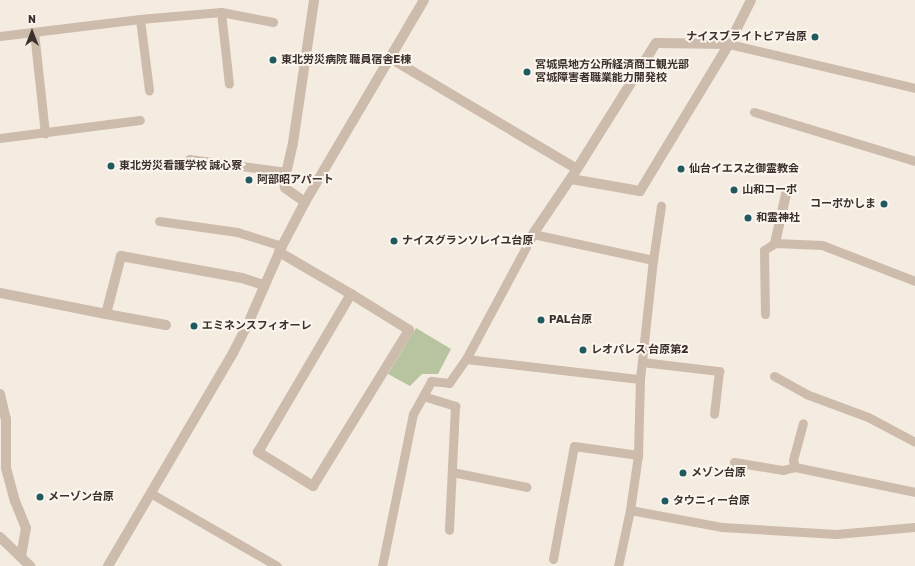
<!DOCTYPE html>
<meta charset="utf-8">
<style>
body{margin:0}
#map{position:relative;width:915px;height:566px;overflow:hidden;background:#f4ebe1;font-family:Rubik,"Noto Sans JP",sans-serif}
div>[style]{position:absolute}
.green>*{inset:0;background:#b8c4a0}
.service>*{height:9px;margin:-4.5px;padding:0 4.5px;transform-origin:4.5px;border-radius:4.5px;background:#cdbbac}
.minor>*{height:10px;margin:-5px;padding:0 5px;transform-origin:5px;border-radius:5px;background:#cdbbac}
.tertiary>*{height:10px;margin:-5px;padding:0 5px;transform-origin:5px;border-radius:5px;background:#cdbbac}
.dots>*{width:11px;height:11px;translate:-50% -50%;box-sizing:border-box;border:2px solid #fbf5ee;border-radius:50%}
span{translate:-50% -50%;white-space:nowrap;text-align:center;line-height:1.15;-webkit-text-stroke:4px #fbf5ee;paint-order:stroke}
.poi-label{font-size:11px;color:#3b302b;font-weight:700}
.right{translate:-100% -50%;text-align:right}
.left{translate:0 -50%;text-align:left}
.north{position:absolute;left:12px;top:12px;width:40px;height:40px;-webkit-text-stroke:3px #fbf5ee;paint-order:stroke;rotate:0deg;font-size:11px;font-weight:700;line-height:16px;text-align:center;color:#3b302b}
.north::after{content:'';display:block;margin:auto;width:14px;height:18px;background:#3b302b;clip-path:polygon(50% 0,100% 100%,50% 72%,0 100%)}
</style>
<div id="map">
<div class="green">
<div style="clip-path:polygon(416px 328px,451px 349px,438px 374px,422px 374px,410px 386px,388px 374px)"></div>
</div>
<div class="service">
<div style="left:221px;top:12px;width:72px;rotate:83.7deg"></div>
<div style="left:140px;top:19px;width:72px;rotate:82.8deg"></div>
<div style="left:34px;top:32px;width:102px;rotate:83.8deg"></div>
<div style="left:0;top:36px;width:141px;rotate:-6.9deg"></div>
<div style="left:140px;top:19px;width:81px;rotate:-4.9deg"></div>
<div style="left:221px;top:12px;width:53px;rotate:10.9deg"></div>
<div style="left:729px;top:44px;width:191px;rotate:13.3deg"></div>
<div style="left:754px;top:112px;width:168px;rotate:16.9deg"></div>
<div style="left:0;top:138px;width:141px;rotate:-7.3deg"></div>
<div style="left:189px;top:159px;width:98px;rotate:7.6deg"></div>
<div style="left:159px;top:221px;width:79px;rotate:8deg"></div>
<div style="left:237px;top:232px;width:47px;rotate:17.3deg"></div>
<div style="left:765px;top:314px;width:64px;rotate:-90.9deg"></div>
<div style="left:764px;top:250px;width:13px;rotate:-32deg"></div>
<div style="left:775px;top:243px;width:47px;rotate:2.4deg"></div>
<div style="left:822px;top:245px;width:100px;rotate:21.2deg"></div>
<div style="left:466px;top:359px;width:175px;rotate:6.6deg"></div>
<div style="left:642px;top:362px;width:78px;rotate:6.7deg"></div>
<div style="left:719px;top:371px;width:43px;rotate:96.6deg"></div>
<div style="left:774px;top:376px;width:37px;rotate:29deg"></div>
<div style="left:806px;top:394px;width:66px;rotate:20.4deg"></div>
<div style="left:868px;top:417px;width:53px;rotate:28deg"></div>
<div style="left:423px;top:396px;width:34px;rotate:17deg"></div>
<div style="left:455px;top:406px;width:124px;rotate:92.8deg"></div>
<div style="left:734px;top:462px;width:50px;rotate:9.3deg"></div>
<div style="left:783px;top:470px;width:12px;rotate:-14deg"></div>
<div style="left:795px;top:467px;width:123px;rotate:11.8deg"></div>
<div style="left:795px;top:467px;width:7px;rotate:-106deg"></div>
<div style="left:793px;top:460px;width:38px;rotate:-75deg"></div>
<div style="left:452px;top:472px;width:76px;rotate:11.3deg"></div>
<div style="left:152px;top:494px;width:144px;rotate:29.9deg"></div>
<div style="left:630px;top:510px;width:94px;rotate:10.5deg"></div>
<div style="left:722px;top:527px;width:114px;rotate:3.5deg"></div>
<div style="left:836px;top:534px;width:79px;rotate:-5.1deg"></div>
<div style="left:553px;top:559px;width:115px;rotate:-79.5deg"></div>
<div style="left:574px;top:446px;width:65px;rotate:8deg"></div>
<div style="left:382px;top:566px;width:155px;rotate:-78.5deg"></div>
<div style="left:413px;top:414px;width:38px;rotate:-61deg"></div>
<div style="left:431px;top:381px;width:18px;rotate:6deg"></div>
<div style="left:449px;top:383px;width:29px;rotate:-55deg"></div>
<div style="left:466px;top:359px;width:142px;rotate:-61.8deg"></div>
<div style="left:533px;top:234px;width:123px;rotate:12.2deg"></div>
<div style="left:618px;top:566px;width:57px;rotate:-77.9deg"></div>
<div style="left:630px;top:510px;width:56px;rotate:-81.7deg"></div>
<div style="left:638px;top:455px;width:76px;rotate:-88.5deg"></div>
<div style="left:640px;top:379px;width:120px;rotate:-83.8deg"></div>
<div style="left:653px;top:260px;width:55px;rotate:-81.6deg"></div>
</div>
<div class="minor">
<div style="left:729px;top:44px;width:49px;rotate:-63.4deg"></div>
<div style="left:390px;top:58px;width:217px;rotate:30.7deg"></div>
<div style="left:577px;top:169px;width:78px;rotate:124.1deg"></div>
<div style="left:571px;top:179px;width:70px;rotate:9.9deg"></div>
<div style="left:640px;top:191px;width:172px;rotate:-58.8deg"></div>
<div style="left:729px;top:44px;width:73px;rotate:-179.2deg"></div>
<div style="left:656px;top:43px;width:149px;rotate:122.1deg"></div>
<div style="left:305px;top:202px;width:24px;rotate:-145deg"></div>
<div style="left:285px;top:188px;width:6px;rotate:-99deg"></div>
<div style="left:284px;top:182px;width:40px;rotate:-77deg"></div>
<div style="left:293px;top:143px;width:145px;rotate:-81.6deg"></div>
<div style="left:775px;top:243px;width:50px;rotate:-77.3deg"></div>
<div style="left:279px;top:252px;width:83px;rotate:30.3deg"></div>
<div style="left:351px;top:294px;width:68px;rotate:31.8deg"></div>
<div style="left:409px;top:330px;width:183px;rotate:121.6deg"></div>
<div style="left:313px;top:486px;width:65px;rotate:-148.3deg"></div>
<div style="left:258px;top:452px;width:183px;rotate:-59.5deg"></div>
<div style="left:0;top:293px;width:108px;rotate:11.2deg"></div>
<div style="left:106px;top:314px;width:60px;rotate:-75.5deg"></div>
<div style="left:121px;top:256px;width:123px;rotate:10.3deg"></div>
<div style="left:242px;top:278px;width:23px;rotate:18deg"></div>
<div style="left:106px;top:314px;width:61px;rotate:10.4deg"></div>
<div style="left:0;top:394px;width:26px;rotate:77deg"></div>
<div style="left:6px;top:419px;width:49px;rotate:90deg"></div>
<div style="left:6px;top:468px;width:34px;rotate:75deg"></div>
<div style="left:15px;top:501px;width:29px;rotate:68deg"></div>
<div style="left:26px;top:528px;width:29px;rotate:100deg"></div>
</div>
<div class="tertiary">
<div style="left:0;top:537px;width:42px;rotate:44deg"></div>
<div style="left:108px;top:566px;width:247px;rotate:-59.6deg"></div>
<div style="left:233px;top:353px;width:28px;rotate:-63deg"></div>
<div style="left:246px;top:328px;width:90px;rotate:-66.3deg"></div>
<div style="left:282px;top:246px;width:50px;rotate:-62.4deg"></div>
<div style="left:305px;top:202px;width:234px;rotate:-59.5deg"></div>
</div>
<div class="dots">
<div style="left:815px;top:37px;background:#1f5a5e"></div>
<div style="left:273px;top:60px;background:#1f5a5e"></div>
<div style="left:527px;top:72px;background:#1f5a5e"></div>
<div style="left:111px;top:166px;background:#1f5a5e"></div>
<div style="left:681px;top:169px;background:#1f5a5e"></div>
<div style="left:249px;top:180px;background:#1f5a5e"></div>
<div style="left:734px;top:190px;background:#1f5a5e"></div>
<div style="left:884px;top:204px;background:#1f5a5e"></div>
<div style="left:748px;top:218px;background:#1f5a5e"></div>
<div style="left:394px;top:241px;background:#1f5a5e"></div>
<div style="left:541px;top:320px;background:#1f5a5e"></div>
<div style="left:194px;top:326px;background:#1f5a5e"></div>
<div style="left:583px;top:350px;background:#1f5a5e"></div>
<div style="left:683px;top:473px;background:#1f5a5e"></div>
<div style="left:40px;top:497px;background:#1f5a5e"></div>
<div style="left:665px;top:501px;background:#1f5a5e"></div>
</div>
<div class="poi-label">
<span class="right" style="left:807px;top:37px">ナイスブライトピア台原</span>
<span class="left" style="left:281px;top:60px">東北労災病院 職員宿舎E棟</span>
<span class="left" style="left:535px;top:72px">宮城県地方公所経済商工観光部<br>宮城障害者職業能力開発校</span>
<span class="left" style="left:119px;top:166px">東北労災看護学校 誠心寮</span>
<span class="left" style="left:689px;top:169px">仙台イエス之御霊教会</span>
<span class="left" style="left:257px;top:180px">阿部昭アパート</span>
<span class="left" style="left:742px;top:190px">山和コーポ</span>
<span class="right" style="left:876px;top:204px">コーポかしま</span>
<span class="left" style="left:756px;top:218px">和霊神社</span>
<span class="left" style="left:402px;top:241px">ナイスグランソレイユ台原</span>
<span class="left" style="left:549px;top:320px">PAL台原</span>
<span class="left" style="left:202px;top:326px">エミネンスフィオーレ</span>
<span class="left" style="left:591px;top:350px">レオパレス 台原第2</span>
<span class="left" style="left:691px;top:473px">メゾン台原</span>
<span class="left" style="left:48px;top:497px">メーゾン台原</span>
<span class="left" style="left:673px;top:501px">タウニィー台原</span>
</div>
<div class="north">N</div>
</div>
